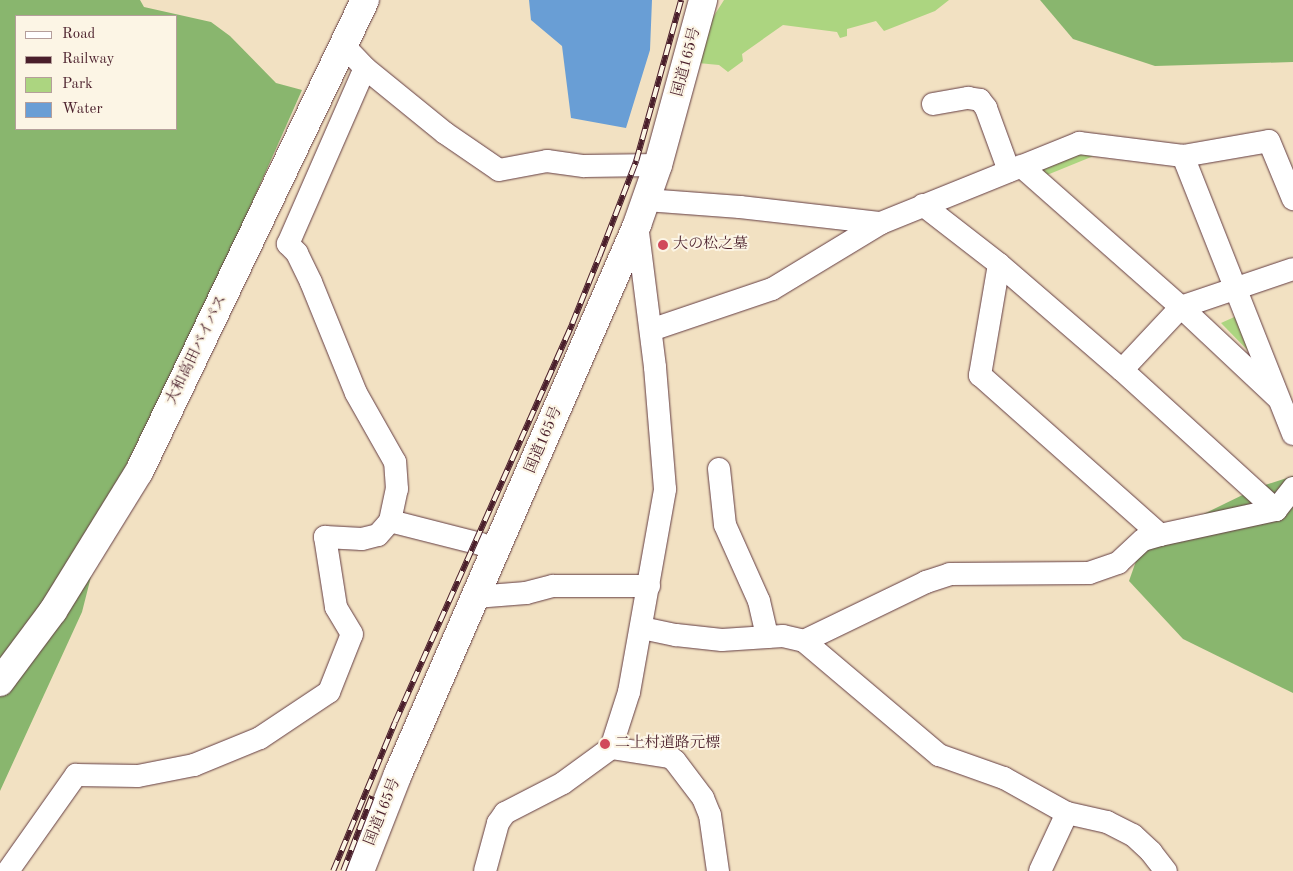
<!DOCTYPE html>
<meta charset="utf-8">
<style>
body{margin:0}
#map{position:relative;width:1293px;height:871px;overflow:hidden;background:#f2e1c2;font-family:"Old Standard TT","Noto Serif JP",serif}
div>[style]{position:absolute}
.green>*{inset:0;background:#acd580}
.forest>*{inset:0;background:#89b66e}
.water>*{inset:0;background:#699ed5}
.roads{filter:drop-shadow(0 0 1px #633c42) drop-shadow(0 0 1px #633c42)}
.minor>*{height:22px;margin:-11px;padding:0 11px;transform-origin:11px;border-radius:11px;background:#fff}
.highway>*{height:28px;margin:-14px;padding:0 14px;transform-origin:14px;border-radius:14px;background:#fff}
.rail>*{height:5.5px;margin-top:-2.75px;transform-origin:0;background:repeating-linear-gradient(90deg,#fcf5e5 0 11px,#4a1f2b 0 22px);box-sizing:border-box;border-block:1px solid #4a1f2b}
.dots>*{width:14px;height:14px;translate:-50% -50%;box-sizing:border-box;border:2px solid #fcf5e5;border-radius:50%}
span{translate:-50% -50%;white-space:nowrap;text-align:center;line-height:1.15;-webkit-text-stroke:4px #fcf5e5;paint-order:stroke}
.street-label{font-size:15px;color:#4a1f2b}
.poi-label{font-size:15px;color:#4a1f2b}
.left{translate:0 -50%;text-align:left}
.legend{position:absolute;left:15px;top:15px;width:162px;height:115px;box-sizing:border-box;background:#fcf5e5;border:1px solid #b59f9b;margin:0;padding:6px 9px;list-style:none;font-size:15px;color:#4a1f2b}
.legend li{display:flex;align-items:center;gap:10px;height:25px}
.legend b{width:25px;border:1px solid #b59f9b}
</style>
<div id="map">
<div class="green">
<div style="clip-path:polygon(724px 0,949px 0,935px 11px,884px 31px,876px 21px,847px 29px,847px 36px,840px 38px,837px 32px,783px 25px,742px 54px,743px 61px,728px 72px,719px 65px,698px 63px,710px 22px)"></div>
<div style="clip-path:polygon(1079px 143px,1096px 155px,1042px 177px,1035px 165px)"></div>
<div style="clip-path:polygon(1241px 314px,1263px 366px,1221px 323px)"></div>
</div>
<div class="forest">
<div style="clip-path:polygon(evenodd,0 0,140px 0,144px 7px,211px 22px,230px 36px,276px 83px,302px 90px,220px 275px,112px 494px,82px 612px,0 791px,0 0,16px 16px,176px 16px,176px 129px,16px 129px,16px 16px)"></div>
<div style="clip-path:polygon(1040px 0,1293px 0,1293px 62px,1155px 66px,1073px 39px)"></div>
<div style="clip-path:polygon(1293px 476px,1293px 693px,1183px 639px,1129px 581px,1142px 544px,1259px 487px)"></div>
</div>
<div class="water">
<div style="clip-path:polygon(529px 0,652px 0,650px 50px,626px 128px,571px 118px,562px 46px,531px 20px)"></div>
</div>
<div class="roads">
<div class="minor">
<div style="left:343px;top:45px;width:32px;rotate:46deg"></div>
<div style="left:365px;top:68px;width:103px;rotate:39.1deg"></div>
<div style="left:445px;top:133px;width:65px;rotate:34.4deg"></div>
<div style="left:499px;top:170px;width:49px;rotate:-10.6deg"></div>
<div style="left:547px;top:161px;width:37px;rotate:8deg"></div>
<div style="left:584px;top:166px;width:74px;rotate:-0.8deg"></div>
<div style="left:933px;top:104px;width:36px;rotate:-10deg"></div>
<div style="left:968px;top:98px;width:12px;rotate:9deg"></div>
<div style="left:980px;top:100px;width:10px;rotate:53deg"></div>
<div style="left:986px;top:108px;width:67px;rotate:69.9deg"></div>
<div style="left:1183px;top:156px;width:299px;rotate:68.4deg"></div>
<div style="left:1021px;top:166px;width:213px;rotate:41.4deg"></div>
<div style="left:1181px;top:307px;width:132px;rotate:43.2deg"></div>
<div style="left:646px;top:200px;width:94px;rotate:4.3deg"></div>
<div style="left:740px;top:207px;width:142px;rotate:6.5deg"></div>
<div style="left:881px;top:223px;width:127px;rotate:148.8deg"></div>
<div style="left:772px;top:289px;width:128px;rotate:161.3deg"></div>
<div style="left:923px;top:205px;width:96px;rotate:37.8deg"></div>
<div style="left:999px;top:264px;width:162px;rotate:40.8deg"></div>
<div style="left:1122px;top:370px;width:208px;rotate:42.3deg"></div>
<div style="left:881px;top:223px;width:214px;rotate:-22deg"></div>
<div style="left:1079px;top:143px;width:105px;rotate:7.1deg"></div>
<div style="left:1183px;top:156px;width:87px;rotate:-9.9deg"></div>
<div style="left:1269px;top:141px;width:63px;rotate:67.5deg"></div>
<div style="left:999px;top:264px;width:113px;rotate:99.7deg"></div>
<div style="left:980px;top:375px;width:241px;rotate:41.6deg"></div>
<div style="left:1160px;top:535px;width:119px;rotate:-12.2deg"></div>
<div style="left:1276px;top:510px;width:28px;rotate:-52deg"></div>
<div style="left:1122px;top:370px;width:86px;rotate:-46.9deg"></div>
<div style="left:1181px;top:307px;width:118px;rotate:-18.7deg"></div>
<div style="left:719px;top:469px;width:56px;rotate:83.9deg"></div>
<div style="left:725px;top:525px;width:83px;rotate:65.9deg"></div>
<div style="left:759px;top:601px;width:37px;rotate:77deg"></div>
<div style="left:390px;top:521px;width:94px;rotate:14.2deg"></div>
<div style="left:481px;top:544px;width:16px;rotate:30deg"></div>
<div style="left:475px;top:597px;width:51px;rotate:-4.5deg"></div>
<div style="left:526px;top:593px;width:28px;rotate:-15deg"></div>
<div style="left:553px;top:586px;width:96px"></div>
<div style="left:642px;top:628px;width:35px;rotate:12deg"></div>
<div style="left:676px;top:635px;width:46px;rotate:6.2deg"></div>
<div style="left:722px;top:640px;width:61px;rotate:-3.8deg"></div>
<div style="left:783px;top:636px;width:22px;rotate:13deg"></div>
<div style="left:804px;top:641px;width:177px;rotate:40.2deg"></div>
<div style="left:939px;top:755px;width:69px;rotate:19.5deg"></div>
<div style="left:1004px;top:778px;width:72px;rotate:29.1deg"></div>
<div style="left:1067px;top:813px;width:41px;rotate:12.7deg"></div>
<div style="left:1107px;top:822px;width:29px;rotate:27deg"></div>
<div style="left:1133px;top:835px;width:25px;rotate:43deg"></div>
<div style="left:1151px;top:852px;width:24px;rotate:52deg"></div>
<div style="left:804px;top:641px;width:136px;rotate:-25.8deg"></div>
<div style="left:926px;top:582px;width:25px;rotate:-18deg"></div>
<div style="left:950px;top:574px;width:139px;rotate:-0.4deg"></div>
<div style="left:1089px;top:573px;width:31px;rotate:-19deg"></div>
<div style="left:1118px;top:563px;width:34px;rotate:-43deg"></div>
<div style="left:1143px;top:540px;width:18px;rotate:-16deg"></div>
<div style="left:611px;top:748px;width:60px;rotate:8.7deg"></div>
<div style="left:670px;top:757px;width:6px;rotate:39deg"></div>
<div style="left:675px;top:761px;width:46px;rotate:52.9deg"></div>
<div style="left:703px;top:798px;width:18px;rotate:68deg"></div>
<div style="left:710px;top:815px;width:57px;rotate:81.9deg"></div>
<div style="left:8px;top:871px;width:118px;rotate:-54.7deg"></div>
<div style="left:76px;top:775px;width:62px;rotate:0.9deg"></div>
<div style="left:138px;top:776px;width:57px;rotate:-11.1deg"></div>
<div style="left:194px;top:765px;width:71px;rotate:-22.2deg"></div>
<div style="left:260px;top:738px;width:83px;rotate:-33.7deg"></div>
<div style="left:329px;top:692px;width:62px;rotate:-68.4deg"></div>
<div style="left:352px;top:634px;width:31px;rotate:-121deg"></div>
<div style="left:336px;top:607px;width:71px;rotate:-98.9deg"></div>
<div style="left:325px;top:537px;width:37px;rotate:3deg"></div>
<div style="left:362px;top:539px;width:16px;rotate:-14deg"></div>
<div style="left:378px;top:535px;width:18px;rotate:-49deg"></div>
<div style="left:390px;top:521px;width:33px;rotate:-78deg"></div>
<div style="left:397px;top:489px;width:27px;rotate:-94deg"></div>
<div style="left:395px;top:462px;width:79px;rotate:-119.5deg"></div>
<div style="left:356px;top:393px;width:120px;rotate:-112.1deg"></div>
<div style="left:311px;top:282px;width:32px;rotate:-116deg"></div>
<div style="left:297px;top:253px;width:13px;rotate:-135deg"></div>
<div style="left:288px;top:244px;width:192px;rotate:-66.4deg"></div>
<div style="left:485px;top:871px;width:50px;rotate:-74.8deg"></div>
<div style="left:498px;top:823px;width:12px;rotate:-55deg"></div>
<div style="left:505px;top:813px;width:65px;rotate:-27.3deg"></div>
<div style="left:563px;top:783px;width:59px;rotate:-36.1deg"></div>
<div style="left:611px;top:748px;width:59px;rotate:-72.2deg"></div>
<div style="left:629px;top:692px;width:206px;rotate:-79.9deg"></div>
<div style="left:665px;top:489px;width:122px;rotate:-94.7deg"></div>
<div style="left:655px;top:367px;width:143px;rotate:-97.2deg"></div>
<div style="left:1040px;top:871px;width:64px;rotate:-65deg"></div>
</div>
<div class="highway">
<div style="left:0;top:682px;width:89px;rotate:-53.3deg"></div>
<div style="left:53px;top:611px;width:163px;rotate:-58.3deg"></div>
<div style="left:139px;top:472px;width:523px;rotate:-64.41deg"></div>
<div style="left:360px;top:871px;width:104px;rotate:-68.6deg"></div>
<div style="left:398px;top:774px;width:599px;rotate:-66.47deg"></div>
<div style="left:637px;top:225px;width:64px;rotate:-70.7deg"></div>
<div style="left:658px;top:165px;width:171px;rotate:-74.7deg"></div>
</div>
</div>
<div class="rail">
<div style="left:333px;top:871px;width:161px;rotate:-67.4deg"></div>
<div style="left:395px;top:722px;width:436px;rotate:-66deg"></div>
<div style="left:572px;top:324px;width:72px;rotate:-68.1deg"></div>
<div style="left:599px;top:257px;width:103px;rotate:-68.9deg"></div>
<div style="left:636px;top:161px;width:167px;rotate:-74.4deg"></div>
<div style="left:343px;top:871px;width:80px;rotate:-68.9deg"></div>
</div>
<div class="dots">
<div style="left:663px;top:245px;background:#d1495b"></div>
<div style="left:605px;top:744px;background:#d1495b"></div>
</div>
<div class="street-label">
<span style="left:687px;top:62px;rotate:-75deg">国道165号</span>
<span style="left:197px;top:350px;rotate:-64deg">大和高田バイパス</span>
<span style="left:544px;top:440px;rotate:-67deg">国道165号</span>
<span style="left:383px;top:812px;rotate:-68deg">国道165号</span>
</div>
<div class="poi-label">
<span class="left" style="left:673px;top:245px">大の松之墓</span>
<span class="left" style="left:615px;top:744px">二上村道路元標</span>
</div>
<ul class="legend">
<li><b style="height:6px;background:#fff"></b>Road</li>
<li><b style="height:6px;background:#4a1f2b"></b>Railway</li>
<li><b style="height:14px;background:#acd580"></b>Park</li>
<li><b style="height:14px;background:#699ed5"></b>Water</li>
</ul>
</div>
